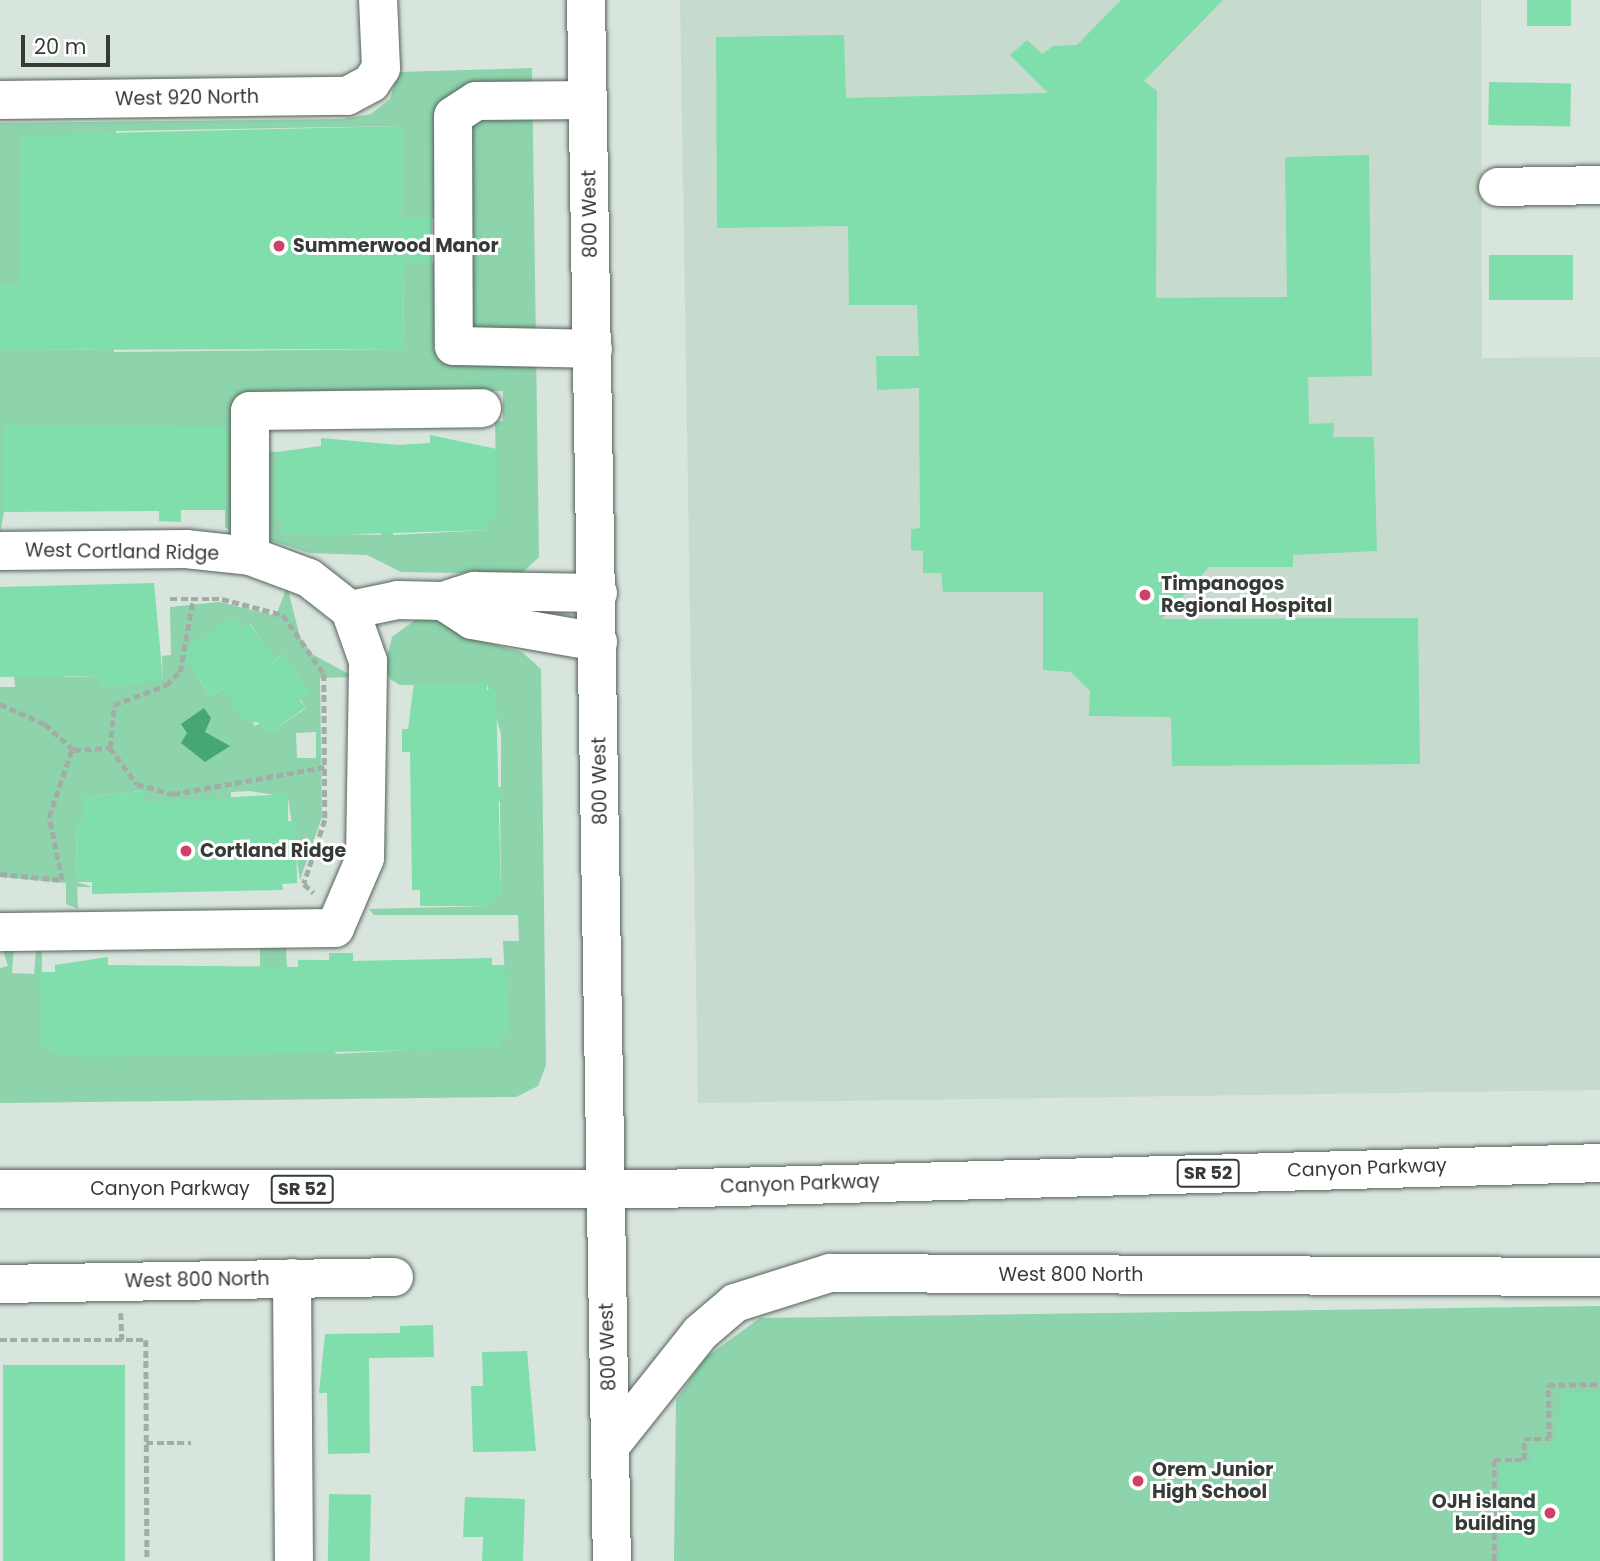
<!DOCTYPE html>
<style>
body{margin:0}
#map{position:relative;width:1600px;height:1561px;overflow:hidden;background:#d8e5dd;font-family:Poppins,sans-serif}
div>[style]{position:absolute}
.built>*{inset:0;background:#c6dbce}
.green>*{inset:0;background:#8dd3ab}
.water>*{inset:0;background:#46a676}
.building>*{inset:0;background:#7fdeab;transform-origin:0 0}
.path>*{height:4.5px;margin-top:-2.25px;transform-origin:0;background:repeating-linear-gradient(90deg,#a3ada7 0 7px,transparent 0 10.5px)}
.roads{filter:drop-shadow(0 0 2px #56625b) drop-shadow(0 0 2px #56625b)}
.minor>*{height:38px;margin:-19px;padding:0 19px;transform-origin:19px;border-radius:19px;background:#fff}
.highway>*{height:38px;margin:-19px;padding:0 19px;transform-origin:19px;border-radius:19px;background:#fff}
.dots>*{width:19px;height:19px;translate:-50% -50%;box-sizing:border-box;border:4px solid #fff;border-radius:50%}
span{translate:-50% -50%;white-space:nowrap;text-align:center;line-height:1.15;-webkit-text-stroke:6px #fff;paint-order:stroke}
.shield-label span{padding:2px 5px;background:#fff;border:2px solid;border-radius:5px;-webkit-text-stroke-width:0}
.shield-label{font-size:18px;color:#363b38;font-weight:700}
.street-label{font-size:19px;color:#363b38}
.poi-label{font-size:19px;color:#363b38;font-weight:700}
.left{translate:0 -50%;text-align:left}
.right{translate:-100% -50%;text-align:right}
.scale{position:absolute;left:21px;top:35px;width:89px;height:32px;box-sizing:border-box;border:4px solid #363b38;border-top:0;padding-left:9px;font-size:21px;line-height:24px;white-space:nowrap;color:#363b38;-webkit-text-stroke:5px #fff;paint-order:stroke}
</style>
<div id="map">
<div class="built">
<div style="clip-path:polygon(680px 0,1481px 0,1482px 358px,1600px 357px,1600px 1090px,698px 1103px)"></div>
</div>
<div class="green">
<div style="clip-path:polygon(532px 68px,539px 557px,521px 574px,401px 572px,367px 555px,309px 553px,270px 540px,266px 530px,266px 451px,277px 452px,277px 522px,284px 522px,284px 533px,381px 535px,381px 517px,392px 517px,393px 535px,489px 530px,489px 520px,497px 519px,495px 422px,503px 421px,503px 391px,280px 394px,231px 532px,225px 527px,226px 427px,4px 512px,0 533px,0 350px,95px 350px,93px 315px,113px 319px,114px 352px,404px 349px,403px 262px,442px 263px,441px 218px,402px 218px,403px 126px,116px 131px,115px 305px,0 284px,0 123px,342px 119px,371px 114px,390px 99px,398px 72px)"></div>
<div style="clip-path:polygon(evenodd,287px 586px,300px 637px,312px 654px,354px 677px,320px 678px,322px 817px,300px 880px,288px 797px,250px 791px,231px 792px,231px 804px,143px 805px,142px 791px,84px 797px,84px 822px,76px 823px,77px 882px,92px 887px,77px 887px,78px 909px,66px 904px,66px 883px,0 877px,0 687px,15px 687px,14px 673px,64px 652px,65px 677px,101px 676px,101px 688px,163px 679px,162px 656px,171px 655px,170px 607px,219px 602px,276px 616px,287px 586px,250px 623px,274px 660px,283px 654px,305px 709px,268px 734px,260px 723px,255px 726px,230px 685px,211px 697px,196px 675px,250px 623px,287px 586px,316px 732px,316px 758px,297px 758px,296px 733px,316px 732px)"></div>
<div style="clip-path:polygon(418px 618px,441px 620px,461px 636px,522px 652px,541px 669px,546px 1065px,538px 1086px,516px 1097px,0 1103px,0 968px,8px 966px,2px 947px,14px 946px,12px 973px,34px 974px,36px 951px,42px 951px,41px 1044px,49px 1045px,50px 1054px,214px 1055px,260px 970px,260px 949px,286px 948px,287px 967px,336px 1054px,500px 1045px,500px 1035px,508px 1035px,503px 941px,519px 941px,518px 915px,374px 915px,369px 909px,491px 906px,491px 897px,501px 897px,500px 801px,483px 800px,483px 787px,501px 787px,501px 734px,487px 684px,400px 685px,390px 679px,385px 666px,392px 637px)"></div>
<div style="clip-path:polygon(1600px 1306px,1600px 1561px,674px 1561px,676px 1400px,705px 1358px,760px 1318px)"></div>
</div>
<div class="water">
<div style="clip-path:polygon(204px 708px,211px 718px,205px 732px,230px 746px,205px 762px,181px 743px,187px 733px,181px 724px)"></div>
</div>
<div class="building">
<div style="clip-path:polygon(1121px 0,1223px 0,1144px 81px,1157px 91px,1156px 298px,1287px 297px,1285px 157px,1369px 155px,1372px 376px,1308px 377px,1309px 424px,1334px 423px,1333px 437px,1374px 437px,1377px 551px,1293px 555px,1293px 567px,1209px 567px,1162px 619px,1418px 618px,1420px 764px,1172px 766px,1171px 717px,1089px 716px,1090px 691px,1071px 672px,1043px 670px,1043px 592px,943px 592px,941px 573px,923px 573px,923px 551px,911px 550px,911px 529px,920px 528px,919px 388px,877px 390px,876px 356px,919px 356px,917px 305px,849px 305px,848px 226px,717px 228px,716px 37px,844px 35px,846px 98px,1048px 93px,1010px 55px,1027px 40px,1042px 54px,1053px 46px,1077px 45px)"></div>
<div style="left:1527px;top:0;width:44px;height:26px"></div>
<div style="left:1489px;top:82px;width:82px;height:43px;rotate:1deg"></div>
<div style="clip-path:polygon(404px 126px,402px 218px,432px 218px,432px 263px,403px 262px,404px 349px,0 350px,0 284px,20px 284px,21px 135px)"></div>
<div style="left:1573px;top:255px;width:45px;height:84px;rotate:90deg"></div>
<div style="clip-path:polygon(4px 425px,227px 427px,226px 510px,181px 510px,181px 522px,159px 521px,159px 511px,4px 512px)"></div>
<div style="clip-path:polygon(430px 435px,497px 449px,497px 520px,489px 520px,489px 530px,327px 535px,284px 533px,284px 522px,277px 522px,277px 452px,321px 446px,321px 438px,398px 445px,430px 443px)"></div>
<div style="clip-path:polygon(154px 583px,163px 680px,101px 688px,101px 676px,0 677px,0 587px)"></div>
<div style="clip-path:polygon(233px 617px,241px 629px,249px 623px,275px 660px,284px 653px,311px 693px,300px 700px,305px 708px,268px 734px,260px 723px,246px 721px,223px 689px,211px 697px,181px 652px)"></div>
<div style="clip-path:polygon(414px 683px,487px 683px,487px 690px,496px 690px,501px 897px,491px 897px,491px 906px,420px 906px,420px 890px,412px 890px,410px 752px,402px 752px,402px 729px,408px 729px)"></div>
<div style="clip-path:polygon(143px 791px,143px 802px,288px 794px,288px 821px,296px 821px,297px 883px,282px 884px,283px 890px,92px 894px,92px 882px,77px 882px,76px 822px,84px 822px,84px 797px)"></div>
<div style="clip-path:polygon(329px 953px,353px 953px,353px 961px,492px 958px,492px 965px,506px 965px,508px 1035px,500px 1035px,500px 1045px,459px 1049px,215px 1055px,92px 1057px,50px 1054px,49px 1045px,41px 1045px,40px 972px,55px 972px,55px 965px,108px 957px,108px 965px,298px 967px,298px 960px,329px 960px)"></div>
<div style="clip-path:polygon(433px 1325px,434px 1357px,369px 1358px,370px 1453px,328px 1454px,327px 1393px,319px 1393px,325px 1334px,400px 1333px,400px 1326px)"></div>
<div style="clip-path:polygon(527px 1351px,536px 1451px,473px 1452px,471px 1386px,483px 1386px,482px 1352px)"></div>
<div style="left:3px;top:1365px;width:122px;height:196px"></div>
<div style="clip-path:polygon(1600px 1392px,1600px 1561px,1500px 1561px,1499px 1465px,1532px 1464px,1534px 1446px,1556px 1444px,1560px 1393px)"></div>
<div style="left:329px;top:1494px;width:42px;height:67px;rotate:1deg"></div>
<div style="clip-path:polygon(465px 1497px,525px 1499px,523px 1561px,482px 1561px,483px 1537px,463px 1537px)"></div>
</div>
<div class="path">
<div style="left:170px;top:599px;width:52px"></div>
<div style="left:222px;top:599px;width:63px;rotate:14.7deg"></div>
<div style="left:283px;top:615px;width:72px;rotate:55.2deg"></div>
<div style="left:324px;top:674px;width:146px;rotate:89.6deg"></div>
<div style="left:325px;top:820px;width:67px;rotate:108.2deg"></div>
<div style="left:304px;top:884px;width:13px;rotate:42deg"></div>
<div style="left:0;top:704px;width:49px;rotate:24deg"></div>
<div style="left:45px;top:724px;width:39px;rotate:42deg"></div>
<div style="left:74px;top:750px;width:36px;rotate:-3deg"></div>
<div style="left:110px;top:748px;width:45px;rotate:53.1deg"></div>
<div style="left:137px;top:784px;width:37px;rotate:16deg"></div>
<div style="left:173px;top:794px;width:154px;rotate:-10.1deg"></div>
<div style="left:110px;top:748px;width:43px;rotate:-84.7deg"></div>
<div style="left:114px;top:705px;width:56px;rotate:-21deg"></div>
<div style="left:166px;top:685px;width:19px;rotate:-43deg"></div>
<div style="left:180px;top:672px;width:74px;rotate:-79.9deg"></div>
<div style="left:0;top:874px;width:62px;rotate:5.5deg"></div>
<div style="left:62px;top:880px;width:64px;rotate:-101.7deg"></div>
<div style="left:49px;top:817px;width:72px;rotate:-71.3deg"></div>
<div style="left:121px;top:1313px;width:27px;rotate:88deg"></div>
<div style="left:0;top:1340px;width:146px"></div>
<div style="left:146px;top:1340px;width:221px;rotate:89.7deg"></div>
<div style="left:146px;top:1443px;width:45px"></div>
<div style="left:1494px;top:1561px;width:101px;rotate:-90deg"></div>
<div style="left:1494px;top:1460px;width:30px"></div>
<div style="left:1524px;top:1460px;width:21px;rotate:-90deg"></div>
<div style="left:1524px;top:1439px;width:25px"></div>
<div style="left:1549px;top:1439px;width:54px;rotate:-91.1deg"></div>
<div style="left:1548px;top:1385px;width:52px;rotate:-1.1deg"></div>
</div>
<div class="roads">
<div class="minor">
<div style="left:586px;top:0;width:1561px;rotate:89.05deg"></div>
<div style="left:0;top:100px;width:347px;rotate:-0.7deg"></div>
<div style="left:347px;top:96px;width:27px;rotate:-28deg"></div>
<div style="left:371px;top:83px;width:18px;rotate:-56deg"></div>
<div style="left:381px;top:68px;width:68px;rotate:-92.5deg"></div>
<div style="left:588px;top:100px;width:112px;rotate:179.5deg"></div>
<div style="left:476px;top:101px;width:27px;rotate:147deg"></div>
<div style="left:453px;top:116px;width:230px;rotate:89.8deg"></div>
<div style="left:454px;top:346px;width:139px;rotate:1.2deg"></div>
<div style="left:1498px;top:187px;width:102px;rotate:-1.1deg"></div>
<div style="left:0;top:551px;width:186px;rotate:-0.6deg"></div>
<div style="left:186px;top:549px;width:64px;rotate:6.2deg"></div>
<div style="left:250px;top:556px;width:63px;rotate:20.4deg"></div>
<div style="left:309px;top:578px;width:52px;rotate:38deg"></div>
<div style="left:350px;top:610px;width:49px;rotate:-11.8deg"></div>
<div style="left:398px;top:600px;width:45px;rotate:1.3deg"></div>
<div style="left:443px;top:601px;width:35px;rotate:33deg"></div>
<div style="left:472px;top:620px;width:128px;rotate:9.9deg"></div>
<div style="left:250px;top:556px;width:145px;rotate:-90deg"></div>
<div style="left:250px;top:411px;width:232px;rotate:-0.7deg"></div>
<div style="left:443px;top:601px;width:33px;rotate:-18deg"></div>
<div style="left:474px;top:591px;width:124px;rotate:0.9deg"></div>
<div style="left:0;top:932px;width:335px;rotate:-0.7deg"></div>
<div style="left:335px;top:928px;width:76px;rotate:-66.8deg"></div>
<div style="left:365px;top:858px;width:197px;rotate:-89.1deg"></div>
<div style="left:368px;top:661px;width:54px;rotate:-109.4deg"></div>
<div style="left:292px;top:1278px;width:283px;rotate:89.6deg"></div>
<div style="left:0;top:1284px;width:394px;rotate:-1deg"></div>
<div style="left:611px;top:1445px;width:143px;rotate:-51.5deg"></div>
<div style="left:700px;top:1333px;width:46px;rotate:-40.6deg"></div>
<div style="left:735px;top:1303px;width:100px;rotate:-17.5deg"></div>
<div style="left:830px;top:1273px;width:770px;rotate:0.3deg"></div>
</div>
<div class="highway">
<div style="left:0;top:1189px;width:660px"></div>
<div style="left:660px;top:1189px;width:940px;rotate:-1.58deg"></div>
</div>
</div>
<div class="dots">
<div style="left:279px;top:246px;background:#d04167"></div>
<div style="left:1145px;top:595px;background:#d04167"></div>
<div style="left:186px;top:851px;background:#d04167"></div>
<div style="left:1138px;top:1481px;background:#d04167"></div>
<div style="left:1550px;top:1513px;background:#d04167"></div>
</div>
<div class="shield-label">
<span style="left:1208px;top:1173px">SR 52</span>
<span style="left:302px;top:1189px">SR 52</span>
</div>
<div class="street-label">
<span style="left:187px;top:98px;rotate:-1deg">West 920 North</span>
<span style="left:590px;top:214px;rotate:-91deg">800 West</span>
<span style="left:122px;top:552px;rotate:1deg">West Cortland Ridge</span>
<span style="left:600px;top:781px;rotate:-91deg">800 West</span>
<span style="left:1367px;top:1168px;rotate:-2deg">Canyon Parkway</span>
<span style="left:800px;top:1184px;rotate:-2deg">Canyon Parkway</span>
<span style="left:170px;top:1189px">Canyon Parkway</span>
<span style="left:1071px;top:1275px">West 800 North</span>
<span style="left:197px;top:1280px;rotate:-1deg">West 800 North</span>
<span style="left:608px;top:1347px;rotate:-92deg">800 West</span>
</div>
<div class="poi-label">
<span class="left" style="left:293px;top:246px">Summerwood Manor</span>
<span class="left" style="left:1161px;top:595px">Timpanogos<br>Regional Hospital</span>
<span class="left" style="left:200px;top:851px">Cortland Ridge</span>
<span class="left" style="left:1152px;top:1481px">Orem Junior<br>High School</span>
<span class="right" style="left:1536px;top:1513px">OJH island<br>building</span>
</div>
<div class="scale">20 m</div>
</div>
